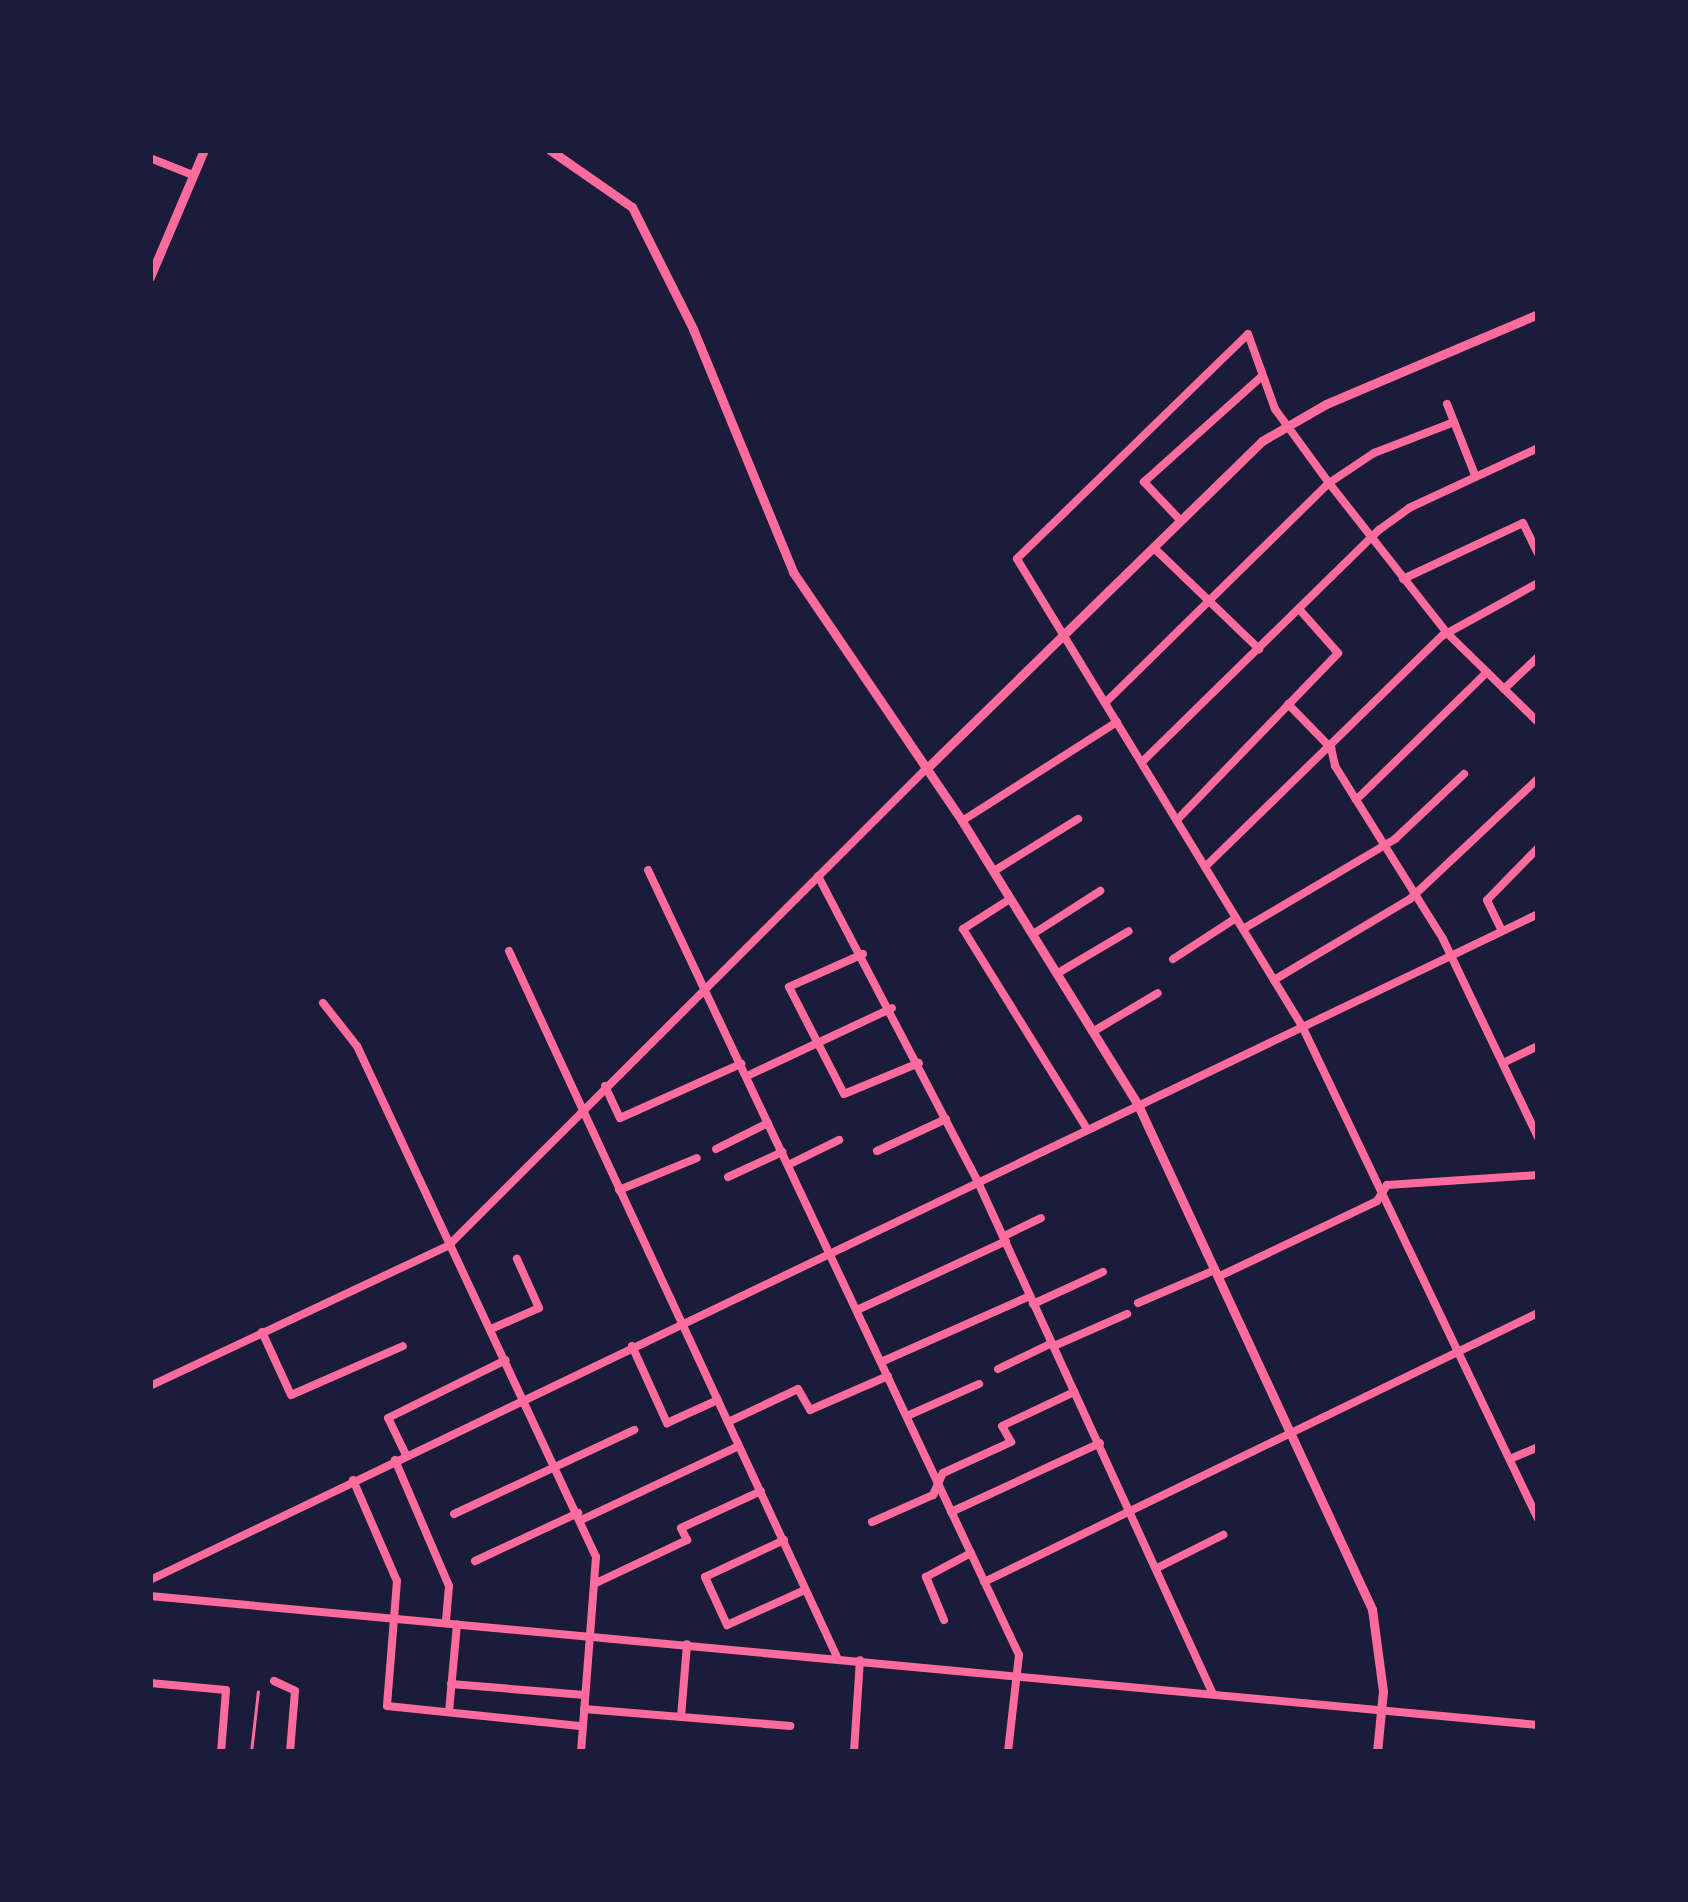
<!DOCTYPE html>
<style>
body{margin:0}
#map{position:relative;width:1688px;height:1902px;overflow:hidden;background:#1b1b3a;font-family:"Source Sans 3",sans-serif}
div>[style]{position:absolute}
.service>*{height:3px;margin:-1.5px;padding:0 1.5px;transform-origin:1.5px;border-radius:1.5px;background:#ff6b9d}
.minor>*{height:8px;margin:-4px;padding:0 4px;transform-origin:4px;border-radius:4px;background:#ff6b9d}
.tertiary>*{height:9px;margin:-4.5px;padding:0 4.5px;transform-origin:4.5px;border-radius:4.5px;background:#ff6b9d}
.secondary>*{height:9px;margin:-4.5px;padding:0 4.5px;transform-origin:4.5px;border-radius:4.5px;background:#ff6b9d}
span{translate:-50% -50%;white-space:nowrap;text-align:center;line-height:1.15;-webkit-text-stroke:10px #1b1b3a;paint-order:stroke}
.frame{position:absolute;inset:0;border:153px solid #1b1b3a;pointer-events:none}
</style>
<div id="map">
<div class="service">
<div style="left:251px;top:1752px;width:61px;rotate:-83.5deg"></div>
</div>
<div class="minor">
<div style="left:150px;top:158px;width:46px;rotate:21.6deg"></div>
<div style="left:1248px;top:334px;width:322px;rotate:135.8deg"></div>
<div style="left:1017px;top:559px;width:547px;rotate:58.61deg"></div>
<div style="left:1302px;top:1026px;width:547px;rotate:64.42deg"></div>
<div style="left:1248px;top:334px;width:80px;rotate:70.2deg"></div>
<div style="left:1275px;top:409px;width:92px;rotate:53.9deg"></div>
<div style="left:1329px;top:483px;width:191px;rotate:51.8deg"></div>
<div style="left:1447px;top:633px;width:127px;rotate:44.4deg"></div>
<div style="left:1447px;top:404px;width:76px;rotate:68.5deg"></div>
<div style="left:1181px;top:521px;width:54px;rotate:-133.5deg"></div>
<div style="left:1144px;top:482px;width:159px;rotate:-41.9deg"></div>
<div style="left:1154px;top:548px;width:146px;rotate:43.9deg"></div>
<div style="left:1403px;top:579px;width:132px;rotate:-25deg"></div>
<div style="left:1523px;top:523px;width:34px;rotate:64deg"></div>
<div style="left:1504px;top:689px;width:47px;rotate:-43.3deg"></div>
<div style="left:1105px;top:703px;width:314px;rotate:-44.5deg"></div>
<div style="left:1329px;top:483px;width:54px;rotate:-33.7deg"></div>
<div style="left:1374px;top:453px;width:86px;rotate:-21.2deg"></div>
<div style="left:1288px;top:704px;width:62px;rotate:45.7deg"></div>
<div style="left:1331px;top:748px;width:18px;rotate:77deg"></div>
<div style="left:1335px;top:766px;width:204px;rotate:58deg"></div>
<div style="left:1443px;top:939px;width:220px;rotate:64.4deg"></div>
<div style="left:1142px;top:762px;width:332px;rotate:-44.4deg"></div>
<div style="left:1379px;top:530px;width:37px;rotate:-36deg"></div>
<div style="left:1409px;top:508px;width:142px;rotate:-24.9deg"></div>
<div style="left:1356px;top:800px;width:183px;rotate:-44.3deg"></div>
<div style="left:1177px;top:820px;width:232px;rotate:-46deg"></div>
<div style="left:1338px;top:653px;width:57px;rotate:-131.5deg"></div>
<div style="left:962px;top:821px;width:184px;rotate:-32.6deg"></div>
<div style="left:1205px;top:867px;width:331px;rotate:-44.3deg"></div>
<div style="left:1442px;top:636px;width:110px;rotate:-28.9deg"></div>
<div style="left:648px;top:870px;width:868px;rotate:64.7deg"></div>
<div style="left:1019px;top:1655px;width:98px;rotate:96.5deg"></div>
<div style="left:994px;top:871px;width:99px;rotate:-31.8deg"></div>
<div style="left:818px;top:876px;width:343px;rotate:62.4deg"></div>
<div style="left:977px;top:1180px;width:563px;rotate:65.35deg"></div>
<div style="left:1010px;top:899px;width:56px;rotate:147.4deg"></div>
<div style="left:963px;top:929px;width:235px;rotate:58.2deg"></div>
<div style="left:1243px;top:929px;width:177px;rotate:-30.6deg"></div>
<div style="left:1395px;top:839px;width:95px;rotate:-43.3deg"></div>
<div style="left:1502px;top:931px;width:34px;rotate:-116deg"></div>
<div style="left:1487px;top:900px;width:73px;rotate:-45.6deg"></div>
<div style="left:1033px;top:934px;width:80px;rotate:-32.7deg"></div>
<div style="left:509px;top:951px;width:778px;rotate:65.08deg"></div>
<div style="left:863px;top:954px;width:81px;rotate:156deg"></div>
<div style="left:789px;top:987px;width:120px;rotate:62.8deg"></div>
<div style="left:844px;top:1094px;width:81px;rotate:-22.5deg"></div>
<div style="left:1173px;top:959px;width:75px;rotate:-33.1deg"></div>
<div style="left:1058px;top:973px;width:82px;rotate:-30.6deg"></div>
<div style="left:1274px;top:980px;width:158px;rotate:-30.8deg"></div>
<div style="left:1410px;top:899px;width:175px;rotate:-43.2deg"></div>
<div style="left:323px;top:1003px;width:55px;rotate:51.7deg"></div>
<div style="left:357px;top:1046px;width:564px;rotate:64.93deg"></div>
<div style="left:596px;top:1557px;width:196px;rotate:94.4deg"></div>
<div style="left:1094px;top:1031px;width:74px;rotate:-30.7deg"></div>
<div style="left:1503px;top:1063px;width:39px;rotate:-26deg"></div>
<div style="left:747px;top:1076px;width:160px;rotate:-25.1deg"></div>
<div style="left:605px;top:1086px;width:35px;rotate:65deg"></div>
<div style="left:620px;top:1118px;width:133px;rotate:-24.1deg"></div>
<div style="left:716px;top:1149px;width:58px;rotate:-26.6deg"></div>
<div style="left:877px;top:1151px;width:76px;rotate:-24.9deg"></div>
<div style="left:788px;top:1165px;width:57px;rotate:-26.1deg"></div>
<div style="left:728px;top:1177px;width:60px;rotate:-24.8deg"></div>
<div style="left:619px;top:1190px;width:84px;rotate:-22.3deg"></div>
<div style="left:1004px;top:1236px;width:41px;rotate:-25.9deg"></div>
<div style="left:1220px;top:1276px;width:174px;rotate:-25.5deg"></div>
<div style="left:1377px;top:1201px;width:19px;rotate:-58deg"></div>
<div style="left:1387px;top:1185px;width:151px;rotate:-3.8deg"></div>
<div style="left:1138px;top:1303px;width:84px;rotate:-23.2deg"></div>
<div style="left:1033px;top:1304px;width:77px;rotate:-24.6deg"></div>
<div style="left:857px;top:1310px;width:164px;rotate:-24.8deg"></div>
<div style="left:491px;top:1329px;width:52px;rotate:-23.6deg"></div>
<div style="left:539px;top:1308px;width:54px;rotate:-114.2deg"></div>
<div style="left:262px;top:1332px;width:69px;rotate:65.3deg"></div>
<div style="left:291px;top:1395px;width:122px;rotate:-23.6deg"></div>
<div style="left:632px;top:1346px;width:85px;rotate:65.6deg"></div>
<div style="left:667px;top:1423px;width:56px;rotate:-24.3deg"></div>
<div style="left:1054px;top:1346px;width:80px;rotate:-23.7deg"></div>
<div style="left:881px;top:1362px;width:163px;rotate:-23.9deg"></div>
<div style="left:998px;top:1369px;width:60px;rotate:-25.7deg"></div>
<div style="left:150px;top:1386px;width:331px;rotate:-25.2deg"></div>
<div style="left:449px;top:1245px;width:675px;rotate:-44.94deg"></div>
<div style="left:907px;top:1416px;width:79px;rotate:-24deg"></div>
<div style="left:728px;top:1422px;width:77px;rotate:-25.2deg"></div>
<div style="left:798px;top:1389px;width:24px;rotate:60deg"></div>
<div style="left:810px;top:1410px;width:85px;rotate:-23.6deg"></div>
<div style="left:406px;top:1455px;width:41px;rotate:-115.9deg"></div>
<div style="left:388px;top:1418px;width:131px;rotate:-26.2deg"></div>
<div style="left:1510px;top:1459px;width:30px;rotate:-23deg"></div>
<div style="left:395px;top:1460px;width:137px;rotate:66.8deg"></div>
<div style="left:449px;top:1586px;width:37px;rotate:95deg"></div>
<div style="left:353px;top:1480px;width:110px;rotate:66.5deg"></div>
<div style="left:397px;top:1581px;width:125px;rotate:94.6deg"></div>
<div style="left:387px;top:1706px;width:196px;rotate:5.9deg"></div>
<div style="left:951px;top:1512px;width:164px;rotate:-24.8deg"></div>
<div style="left:454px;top:1514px;width:199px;rotate:-25deg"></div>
<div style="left:581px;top:1520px;width:174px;rotate:-25.1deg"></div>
<div style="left:872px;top:1522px;width:67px;rotate:-23.9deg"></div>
<div style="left:933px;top:1495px;width:24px;rotate:-66deg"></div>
<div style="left:943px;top:1473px;width:75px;rotate:-24.5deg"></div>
<div style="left:1011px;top:1442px;width:18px;rotate:-119deg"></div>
<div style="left:1002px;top:1426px;width:80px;rotate:-25.3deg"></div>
<div style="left:784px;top:1540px;width:87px;rotate:154.9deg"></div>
<div style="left:705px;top:1577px;width:53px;rotate:65.4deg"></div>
<div style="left:727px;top:1625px;width:85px;rotate:-24.2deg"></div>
<div style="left:475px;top:1561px;width:114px;rotate:-25deg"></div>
<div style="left:1159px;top:1567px;width:72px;rotate:-26.6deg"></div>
<div style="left:150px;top:1580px;width:1540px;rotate:-25.63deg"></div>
<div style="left:984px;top:1582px;width:616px;rotate:-25.9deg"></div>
<div style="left:596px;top:1583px;width:101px;rotate:-25.3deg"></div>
<div style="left:687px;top:1540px;width:13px;rotate:-117deg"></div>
<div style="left:681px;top:1528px;width:88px;rotate:-24.8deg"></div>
<div style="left:150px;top:1596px;width:1394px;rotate:5.31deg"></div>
<div style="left:944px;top:1620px;width:47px;rotate:-112.7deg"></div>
<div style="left:926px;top:1577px;width:51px;rotate:-28.1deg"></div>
<div style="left:274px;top:1681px;width:23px;rotate:25deg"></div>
<div style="left:295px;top:1691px;width:61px;rotate:94.7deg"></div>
<div style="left:150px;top:1683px;width:76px;rotate:5.3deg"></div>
<div style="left:226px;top:1690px;width:62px;rotate:94.6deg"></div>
<div style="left:451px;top:1684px;width:134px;rotate:4.7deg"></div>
<div style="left:584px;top:1709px;width:207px;rotate:4.7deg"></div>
<div style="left:449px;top:1712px;width:88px;rotate:-84.8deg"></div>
<div style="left:681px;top:1717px;width:73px;rotate:-85.3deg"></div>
<div style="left:854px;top:1752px;width:92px;rotate:-86.3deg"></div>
</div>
<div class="tertiary">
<div style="left:550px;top:150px;width:100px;rotate:34.8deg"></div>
<div style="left:632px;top:207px;width:136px;rotate:63.4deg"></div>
<div style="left:693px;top:329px;width:263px;rotate:67.6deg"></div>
<div style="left:793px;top:572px;width:301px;rotate:55.8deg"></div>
<div style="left:962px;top:821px;width:334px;rotate:58.2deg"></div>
<div style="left:1138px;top:1105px;width:556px;rotate:65.1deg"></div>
<div style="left:1372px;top:1609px;width:83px;rotate:82.4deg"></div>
<div style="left:1383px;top:1691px;width:61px;rotate:95.6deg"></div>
<div style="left:927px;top:768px;width:468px;rotate:-44.3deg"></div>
<div style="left:1262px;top:441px;width:74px;rotate:-30deg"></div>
<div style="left:1326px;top:404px;width:230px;rotate:-23deg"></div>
</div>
<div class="secondary">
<div style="left:150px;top:277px;width:138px;rotate:-67deg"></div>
</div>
<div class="frame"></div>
</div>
